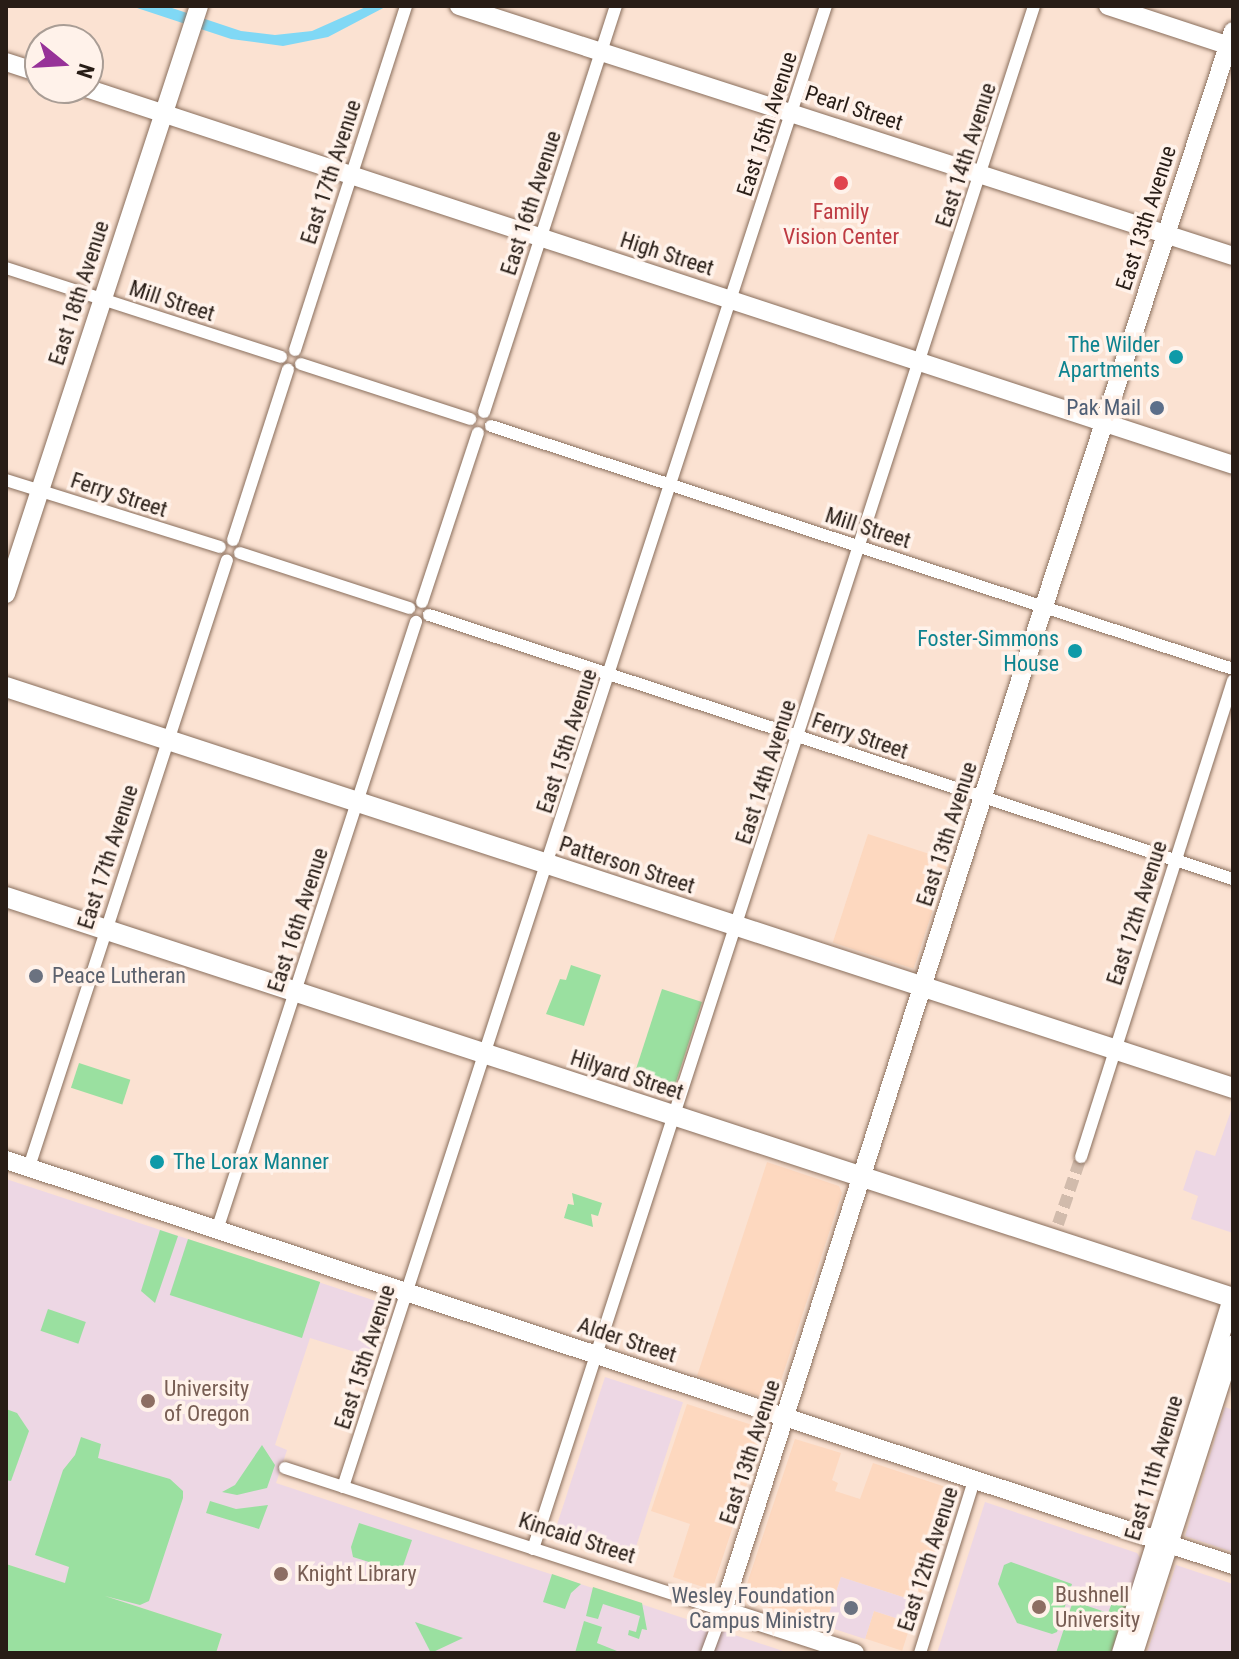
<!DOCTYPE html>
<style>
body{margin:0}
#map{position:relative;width:1239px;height:1659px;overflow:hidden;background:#fbe2d2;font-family:"Roboto Condensed",sans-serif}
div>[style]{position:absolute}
.built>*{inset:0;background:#fdd8bf;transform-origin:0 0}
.education>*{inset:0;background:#edd7e4;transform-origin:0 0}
.green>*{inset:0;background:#9ae0a0;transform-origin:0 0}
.water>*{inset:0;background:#80d8f5}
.street-tunnel>*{height:12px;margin-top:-6px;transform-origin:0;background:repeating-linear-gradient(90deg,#d1bbac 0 12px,transparent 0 18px)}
.roads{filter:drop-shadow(0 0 2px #896e5c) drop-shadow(0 0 2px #896e5c)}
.street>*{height:12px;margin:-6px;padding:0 6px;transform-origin:6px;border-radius:6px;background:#fff}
.secondary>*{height:18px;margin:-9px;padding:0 9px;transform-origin:9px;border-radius:9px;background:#fff}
.primary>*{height:20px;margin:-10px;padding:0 10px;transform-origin:10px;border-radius:10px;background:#fff}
.dots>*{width:22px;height:22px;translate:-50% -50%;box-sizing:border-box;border:4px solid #fff2ea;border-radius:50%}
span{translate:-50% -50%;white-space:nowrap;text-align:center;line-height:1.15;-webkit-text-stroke:7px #fff2ea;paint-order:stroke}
.street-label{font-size:22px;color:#281d16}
.health-label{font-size:22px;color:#be3a42}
.culture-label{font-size:22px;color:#0d838f}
.right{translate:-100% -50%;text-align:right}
.left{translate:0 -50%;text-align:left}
.service-label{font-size:22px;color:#4e5e75}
.worship-label{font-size:22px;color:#5b616d}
.education-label{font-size:22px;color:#785e54}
.frame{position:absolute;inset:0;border:8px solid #281d16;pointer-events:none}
.north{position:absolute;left:24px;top:24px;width:80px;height:80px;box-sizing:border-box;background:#fff2ea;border:2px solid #a99d95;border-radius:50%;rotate:108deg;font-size:22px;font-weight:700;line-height:32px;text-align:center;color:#281d16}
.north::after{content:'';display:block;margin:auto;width:28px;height:36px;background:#973298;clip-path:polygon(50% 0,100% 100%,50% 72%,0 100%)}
</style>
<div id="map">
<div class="built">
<div style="left:868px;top:834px;width:85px;height:114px;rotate:18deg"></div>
<div style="clip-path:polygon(767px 1162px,839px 1186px,842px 1193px,774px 1402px,697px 1376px)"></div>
<div style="clip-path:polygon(687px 1404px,765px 1429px,712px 1590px,673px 1577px,690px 1524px,651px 1511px)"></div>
<div style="clip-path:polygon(795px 1439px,841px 1453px,832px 1480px,838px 1483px,835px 1491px,860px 1499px,873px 1463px,955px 1490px,918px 1602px,841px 1577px,825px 1626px,742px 1599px)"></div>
<div style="left:874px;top:1611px;width:39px;height:29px;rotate:18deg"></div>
</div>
<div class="education">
<div style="clip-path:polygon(1233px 1105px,1233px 1233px,1191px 1219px,1198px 1196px,1183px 1190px,1196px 1150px,1215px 1156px)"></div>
<div style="clip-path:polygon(6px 1179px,385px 1304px,368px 1356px,310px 1338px,275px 1445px,287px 1450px,276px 1483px,789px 1653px,216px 1653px,222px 1634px,6px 1564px)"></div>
<div style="left:605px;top:1377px;width:82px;height:163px;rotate:18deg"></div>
<div style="clip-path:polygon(1225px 1407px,1233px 1410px,1233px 1552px,1185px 1536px)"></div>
<div style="clip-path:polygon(985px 1502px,1137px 1553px,1142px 1561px,1112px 1653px,937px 1653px)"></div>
<div style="clip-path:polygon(1176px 1565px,1233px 1584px,1233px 1653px,1147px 1653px)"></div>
<div style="clip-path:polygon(841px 1577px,918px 1602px,911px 1623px,874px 1611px,865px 1639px,825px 1626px)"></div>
</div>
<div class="green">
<div style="clip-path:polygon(571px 965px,601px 975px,584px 1026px,546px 1014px,560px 979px,566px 980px)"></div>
<div style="left:662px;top:989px;width:42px;height:99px;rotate:18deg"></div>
<div style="left:79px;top:1063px;width:54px;height:26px;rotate:18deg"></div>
<div style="clip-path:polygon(572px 1193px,602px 1203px,598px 1216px,591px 1214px,593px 1227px,564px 1218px,568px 1204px,574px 1205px)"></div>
<div style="clip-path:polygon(160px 1230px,178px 1236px,155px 1303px,141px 1291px)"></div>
<div style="left:188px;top:1239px;width:139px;height:59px;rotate:18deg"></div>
<div style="left:48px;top:1309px;width:40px;height:23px;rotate:19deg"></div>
<div style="clip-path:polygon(6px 1409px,17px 1413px,29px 1431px,11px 1481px,6px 1480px)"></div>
<div style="clip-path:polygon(81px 1437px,101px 1444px,98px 1458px,170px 1479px,183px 1491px,183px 1498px,149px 1601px,140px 1605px,105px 1596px,222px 1634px,216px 1653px,6px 1653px,6px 1564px,65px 1583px,69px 1567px,35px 1555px,63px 1470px,75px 1455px)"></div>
<div style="clip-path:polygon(262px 1445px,275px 1465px,267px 1488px,237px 1495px,222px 1492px,235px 1485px)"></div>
<div style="clip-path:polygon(210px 1501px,236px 1509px,268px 1505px,259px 1529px,206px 1513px)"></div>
<div style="clip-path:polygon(359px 1523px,412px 1540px,401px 1572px,353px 1557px,351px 1547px)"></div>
<div style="clip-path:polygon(1011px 1562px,1072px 1584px,1057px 1632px,1052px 1634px,1017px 1623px,998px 1584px,1004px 1565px)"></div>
<div style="clip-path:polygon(552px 1574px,581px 1584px,571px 1593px,565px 1609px,543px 1602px)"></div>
<div style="clip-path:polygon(593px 1587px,642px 1603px,647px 1630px,642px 1629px,639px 1639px,628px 1635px,629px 1630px,636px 1632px,640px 1616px,603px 1604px,598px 1619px,586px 1616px)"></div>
<div style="clip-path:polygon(1120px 1592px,1129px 1598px,1111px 1653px,1056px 1653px,1073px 1601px,1108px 1613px,1115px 1595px)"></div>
<div style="clip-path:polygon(584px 1621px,602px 1627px,597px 1643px,622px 1653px,575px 1653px)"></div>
<div style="clip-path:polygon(415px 1622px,463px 1638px,431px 1653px)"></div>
</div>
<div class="water">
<div style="clip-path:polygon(131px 6px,166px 6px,241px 31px,275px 35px,312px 31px,368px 6px,387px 6px,328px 37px,283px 46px,231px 39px)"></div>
</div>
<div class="street-tunnel">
<div style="left:1058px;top:1224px;width:71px;rotate:-71.1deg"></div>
</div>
<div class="roads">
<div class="street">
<div style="left:6px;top:268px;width:289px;rotate:17.9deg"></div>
<div style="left:295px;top:350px;width:361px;rotate:-72.1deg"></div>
<div style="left:301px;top:364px;width:178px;rotate:18deg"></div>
<div style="left:484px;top:412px;width:427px;rotate:-72deg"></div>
<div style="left:491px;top:426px;width:781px;rotate:18.13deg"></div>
<div style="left:6px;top:480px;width:224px;rotate:17.4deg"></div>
<div style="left:233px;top:540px;width:179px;rotate:-72.1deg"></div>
<div style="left:240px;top:553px;width:178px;rotate:18deg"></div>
<div style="left:422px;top:602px;width:178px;rotate:-71.7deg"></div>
<div style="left:429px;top:615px;width:846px;rotate:18.18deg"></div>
<div style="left:1081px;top:1157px;width:500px;rotate:-72.3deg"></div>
<div style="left:29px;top:1167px;width:638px;rotate:-71.93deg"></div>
<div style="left:217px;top:1230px;width:640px;rotate:-71.88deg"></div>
<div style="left:285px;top:1468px;width:460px;rotate:18deg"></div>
<div style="left:723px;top:1610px;width:46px;rotate:110.4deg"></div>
<div style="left:343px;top:1487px;width:1558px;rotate:-71.94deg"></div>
<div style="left:533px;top:1549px;width:1622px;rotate:-72.01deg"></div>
<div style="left:920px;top:1653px;width:183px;rotate:-72.6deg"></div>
</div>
<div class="secondary">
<div style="left:459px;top:6px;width:813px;rotate:17.9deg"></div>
<div style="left:1108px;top:6px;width:132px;rotate:18.2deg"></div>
<div style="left:6px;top:62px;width:36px;rotate:18deg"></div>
<div style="left:86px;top:88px;width:1207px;rotate:18.19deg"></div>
<div style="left:6px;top:594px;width:619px;rotate:-71.83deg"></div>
<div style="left:6px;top:1160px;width:1292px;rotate:18.27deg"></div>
<div style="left:855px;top:1653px;width:139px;rotate:-162deg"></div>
<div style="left:723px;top:1610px;width:1038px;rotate:-72.28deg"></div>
<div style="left:1039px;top:621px;width:621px;rotate:-71.8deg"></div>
<div style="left:1121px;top:1653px;width:372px;rotate:-72.6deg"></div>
<div style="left:1134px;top:1653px;width:324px;rotate:-72.2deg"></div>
</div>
<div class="primary">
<div style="left:6px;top:687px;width:1291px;rotate:18.1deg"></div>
<div style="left:6px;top:897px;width:1291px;rotate:18.1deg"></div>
</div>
</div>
<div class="dots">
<div style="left:841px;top:183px;background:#e0444e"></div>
<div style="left:1176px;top:357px;background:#0f9aa8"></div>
<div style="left:1157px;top:408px;background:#5c6f8a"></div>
<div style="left:1075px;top:651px;background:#0f9aa8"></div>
<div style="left:36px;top:976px;background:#6b7280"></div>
<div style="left:157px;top:1162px;background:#0f9aa8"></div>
<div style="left:148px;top:1401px;background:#8d6e63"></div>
<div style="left:281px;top:1574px;background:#8d6e63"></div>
<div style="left:1039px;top:1607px;background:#8d6e63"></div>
<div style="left:851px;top:1608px;background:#6b7280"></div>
</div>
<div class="street-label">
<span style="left:854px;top:108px;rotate:18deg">Pearl Street</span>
<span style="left:767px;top:124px;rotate:-72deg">East 15th Avenue</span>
<span style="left:966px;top:155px;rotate:-72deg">East 14th Avenue</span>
<span style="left:331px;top:172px;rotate:-72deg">East 17th Avenue</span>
<span style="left:531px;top:203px;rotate:-72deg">East 16th Avenue</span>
<span style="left:1146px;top:218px;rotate:-72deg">East 13th Avenue</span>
<span style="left:667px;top:254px;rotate:18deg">High Street</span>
<span style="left:79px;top:293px;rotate:-72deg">East 18th Avenue</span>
<span style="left:172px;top:301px;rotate:18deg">Mill Street</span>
<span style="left:119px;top:495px;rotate:18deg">Ferry Street</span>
<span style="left:868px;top:528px;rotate:18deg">Mill Street</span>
<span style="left:860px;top:736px;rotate:19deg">Ferry Street</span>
<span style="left:567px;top:741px;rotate:-72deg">East 15th Avenue</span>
<span style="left:766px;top:772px;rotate:-72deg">East 14th Avenue</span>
<span style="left:947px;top:834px;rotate:-72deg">East 13th Avenue</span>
<span style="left:108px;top:857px;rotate:-72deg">East 17th Avenue</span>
<span style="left:627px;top:865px;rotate:18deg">Patterson Street</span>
<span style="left:1137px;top:913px;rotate:-72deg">East 12th Avenue</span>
<span style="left:298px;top:920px;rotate:-72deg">East 16th Avenue</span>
<span style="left:627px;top:1075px;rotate:18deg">Hilyard Street</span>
<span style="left:627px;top:1340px;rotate:18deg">Alder Street</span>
<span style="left:365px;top:1357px;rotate:-72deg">East 15th Avenue</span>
<span style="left:750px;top:1452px;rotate:-72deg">East 13th Avenue</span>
<span style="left:1154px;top:1468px;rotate:-73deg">East 11th Avenue</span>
<span style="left:577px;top:1538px;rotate:18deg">Kincaid Street</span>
<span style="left:928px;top:1559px;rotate:-72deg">East 12th Avenue</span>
</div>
<div class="health-label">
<span style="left:841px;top:224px">Family<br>Vision Center</span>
</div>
<div class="culture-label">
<span class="right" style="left:1160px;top:357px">The Wilder<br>Apartments</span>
<span class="right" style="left:1059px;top:651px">Foster-Simmons<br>House</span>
<span class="left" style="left:173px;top:1162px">The Lorax Manner</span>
</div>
<div class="service-label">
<span class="right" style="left:1141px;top:408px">Pak Mail</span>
</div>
<div class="worship-label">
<span class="left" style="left:52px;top:976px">Peace Lutheran</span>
<span class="right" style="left:835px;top:1608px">Wesley Foundation<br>Campus Ministry</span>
</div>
<div class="education-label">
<span class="left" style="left:164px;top:1401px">University<br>of Oregon</span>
<span class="left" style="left:297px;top:1574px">Knight Library</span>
<span class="left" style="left:1055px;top:1607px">Bushnell<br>University</span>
</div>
<div class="frame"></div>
<div class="north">N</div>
</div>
